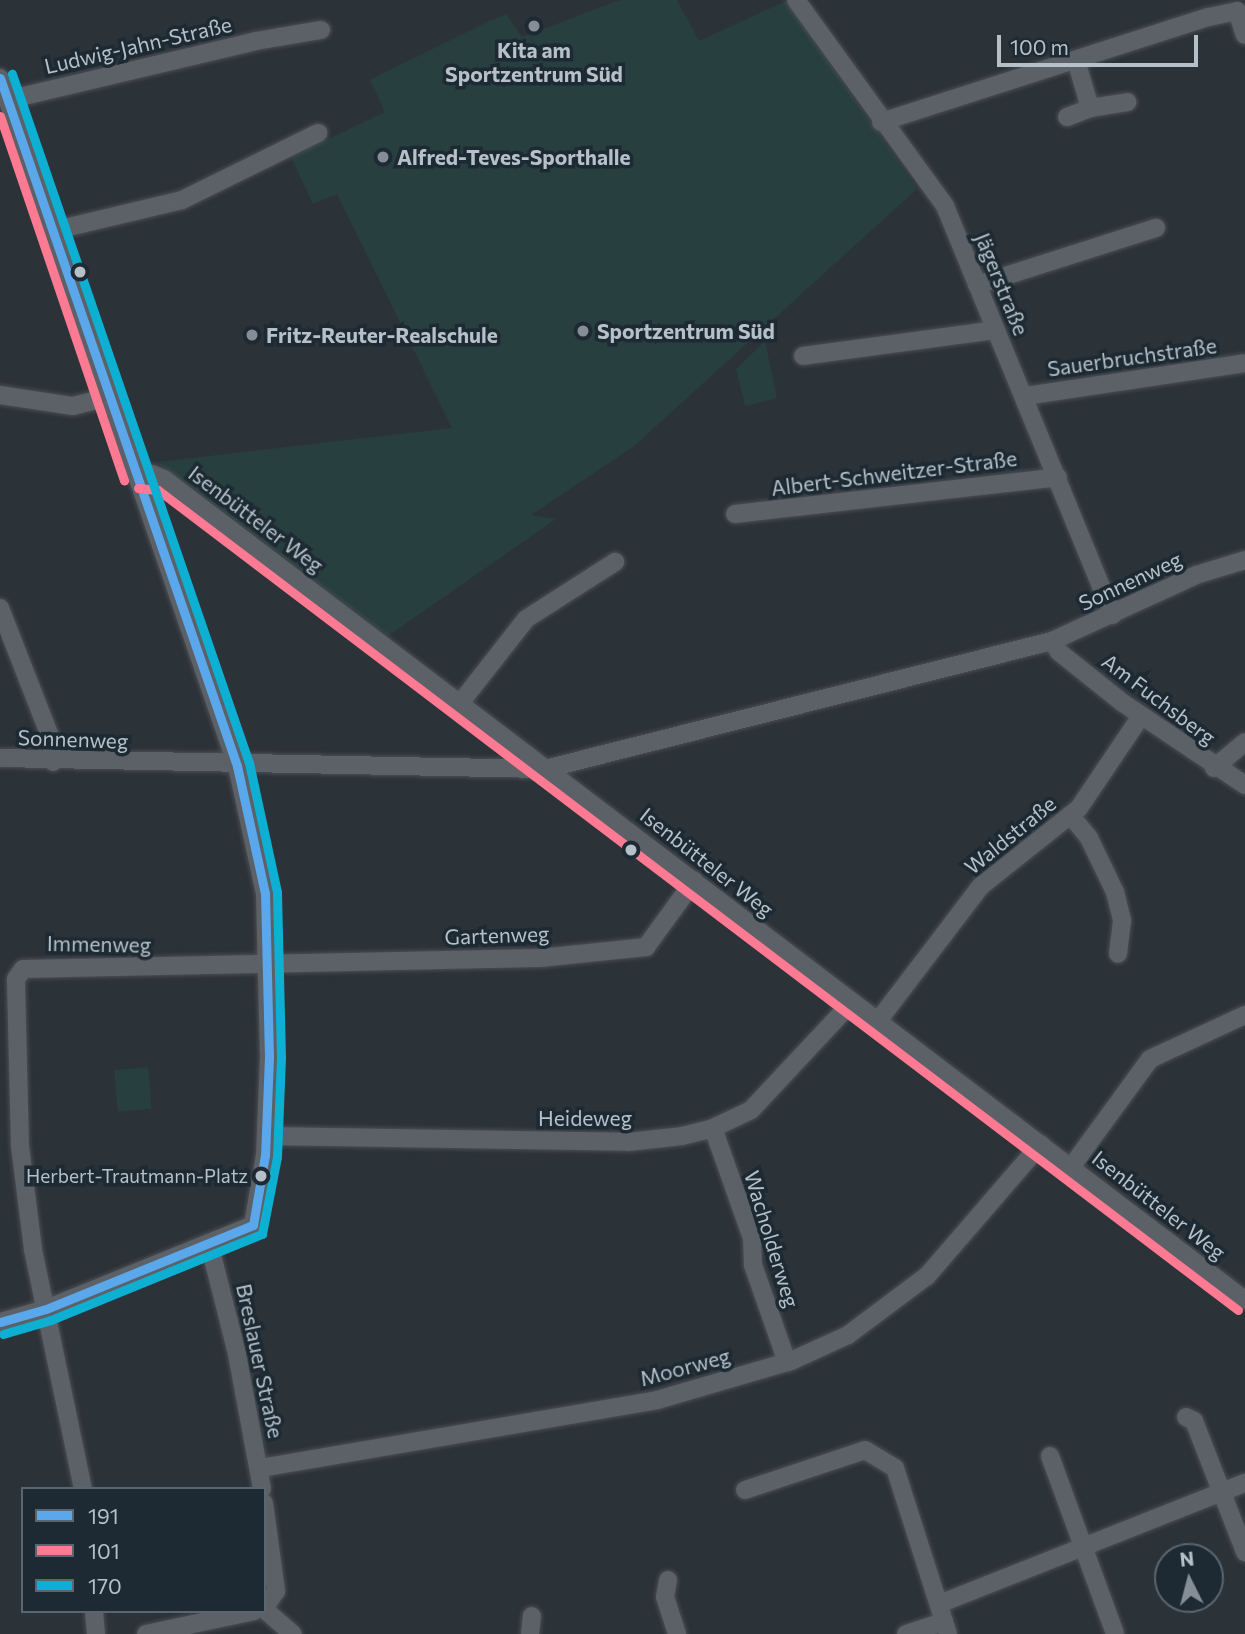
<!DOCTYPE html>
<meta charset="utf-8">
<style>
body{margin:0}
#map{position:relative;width:1245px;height:1634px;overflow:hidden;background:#2b3238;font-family:Commissioner,sans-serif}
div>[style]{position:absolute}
.green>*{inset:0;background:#283f3f;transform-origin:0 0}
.roads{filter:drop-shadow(0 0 2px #494e53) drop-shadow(0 0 2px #494e53)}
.minor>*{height:18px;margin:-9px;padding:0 9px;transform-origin:9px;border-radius:9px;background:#5b6166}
.bus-1>*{height:9px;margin:-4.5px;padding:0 4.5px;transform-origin:4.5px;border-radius:4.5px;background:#5aa8eb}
.bus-2>*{height:9px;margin:-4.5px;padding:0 4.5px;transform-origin:4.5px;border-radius:4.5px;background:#fe7a93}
.bus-3>*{height:9px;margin:-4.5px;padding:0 4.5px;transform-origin:4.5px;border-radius:4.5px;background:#0dafd3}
.dots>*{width:19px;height:19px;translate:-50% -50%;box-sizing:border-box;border:4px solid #1e2a33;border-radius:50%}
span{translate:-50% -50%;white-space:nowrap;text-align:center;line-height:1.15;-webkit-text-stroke:7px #1e2a33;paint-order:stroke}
.bus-label{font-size:19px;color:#b5c0c9}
.right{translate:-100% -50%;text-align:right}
.street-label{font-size:21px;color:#b5c0c9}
.poi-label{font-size:21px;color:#b5c0c9;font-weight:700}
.left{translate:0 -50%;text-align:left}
.legend{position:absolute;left:21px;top:1487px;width:245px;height:126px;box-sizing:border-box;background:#1e2a33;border:2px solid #5a666f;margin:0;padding:9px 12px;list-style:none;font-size:21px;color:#b5c0c9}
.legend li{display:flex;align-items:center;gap:14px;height:35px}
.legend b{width:35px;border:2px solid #5a666f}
.north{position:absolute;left:1154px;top:1543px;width:70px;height:70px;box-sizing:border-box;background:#1e2a33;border:2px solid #5a666f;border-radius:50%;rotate:354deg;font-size:19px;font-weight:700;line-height:28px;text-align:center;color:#b5c0c9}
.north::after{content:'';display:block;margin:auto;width:24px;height:32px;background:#858e96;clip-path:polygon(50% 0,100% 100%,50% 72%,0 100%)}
.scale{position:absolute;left:997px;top:35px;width:201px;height:32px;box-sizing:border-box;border:4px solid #b5c0c9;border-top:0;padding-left:9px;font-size:21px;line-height:24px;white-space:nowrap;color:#b5c0c9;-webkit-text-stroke:5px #1e2a33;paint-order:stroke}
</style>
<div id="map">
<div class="green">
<div style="clip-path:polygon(620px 0,677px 0,699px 41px,786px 1px,917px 189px,633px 447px,531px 515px,556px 519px,388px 636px,157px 462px,452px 428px,337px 194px,313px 204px,291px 157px,385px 112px,370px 80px,479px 26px,506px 14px,522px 37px)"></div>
<div style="clip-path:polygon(765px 341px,777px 398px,745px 406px,736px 369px)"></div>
<div style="left:148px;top:1067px;width:42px;height:34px;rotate:85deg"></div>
</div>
<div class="roads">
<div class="minor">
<div style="left:796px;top:0;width:254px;rotate:54.1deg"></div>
<div style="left:945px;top:206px;width:442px;rotate:67.7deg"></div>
<div style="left:1076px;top:60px;width:50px;rotate:73.7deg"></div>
<div style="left:1090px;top:108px;width:38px;rotate:-9deg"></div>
<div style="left:0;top:78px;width:728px;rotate:70.99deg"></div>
<div style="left:237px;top:766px;width:130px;rotate:77.6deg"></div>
<div style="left:265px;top:893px;width:164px;rotate:88.6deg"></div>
<div style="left:269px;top:1057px;width:98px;rotate:92.3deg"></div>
<div style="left:265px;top:1155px;width:71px;rotate:99.7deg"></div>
<div style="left:253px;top:1225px;width:223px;rotate:157.9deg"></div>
<div style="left:46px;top:1309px;width:48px;rotate:164.2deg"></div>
<div style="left:7px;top:100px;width:256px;rotate:-13.3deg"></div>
<div style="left:256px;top:41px;width:66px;rotate:-9.6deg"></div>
<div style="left:1067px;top:117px;width:25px;rotate:-21deg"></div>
<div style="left:881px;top:122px;width:344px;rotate:-17.8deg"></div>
<div style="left:1209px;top:17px;width:29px;rotate:-12deg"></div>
<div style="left:1237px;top:11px;width:25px;rotate:72deg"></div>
<div style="left:52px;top:231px;width:134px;rotate:-13.4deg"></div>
<div style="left:182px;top:200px;width:152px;rotate:-26.2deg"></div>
<div style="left:977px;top:285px;width:188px;rotate:-17.7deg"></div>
<div style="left:803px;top:356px;width:194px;rotate:-7.7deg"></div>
<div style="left:0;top:395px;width:74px;rotate:8.6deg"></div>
<div style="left:73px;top:406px;width:37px;rotate:-14deg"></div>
<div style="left:1025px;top:396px;width:222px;rotate:-8.5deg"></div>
<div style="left:136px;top:476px;width:16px;rotate:-7deg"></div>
<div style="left:152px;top:474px;width:13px;rotate:23deg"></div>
<div style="left:164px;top:479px;width:1357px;rotate:37.22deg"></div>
<div style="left:735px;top:514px;width:325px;rotate:-6.5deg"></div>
<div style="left:0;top:608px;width:141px;rotate:68.7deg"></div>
<div style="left:51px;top:739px;width:23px;rotate:85deg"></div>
<div style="left:1052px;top:641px;width:13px;rotate:58deg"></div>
<div style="left:1059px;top:652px;width:82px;rotate:38.6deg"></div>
<div style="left:1123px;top:703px;width:147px;rotate:33.9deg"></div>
<div style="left:461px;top:702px;width:105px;rotate:-51.9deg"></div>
<div style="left:526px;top:619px;width:106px;rotate:-32.6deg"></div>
<div style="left:0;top:758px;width:545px;rotate:1.16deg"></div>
<div style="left:545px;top:769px;width:523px;rotate:-14.17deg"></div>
<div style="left:1052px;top:641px;width:158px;rotate:-24.6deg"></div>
<div style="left:1196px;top:575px;width:51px;rotate:-17deg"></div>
<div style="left:1214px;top:768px;width:40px;rotate:-40deg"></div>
<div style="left:1070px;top:815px;width:30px;rotate:50deg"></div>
<div style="left:1089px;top:838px;width:60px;rotate:64.3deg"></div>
<div style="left:1115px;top:892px;width:30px;rotate:76deg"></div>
<div style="left:1122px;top:921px;width:33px;rotate:97deg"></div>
<div style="left:878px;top:1021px;width:170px;rotate:-52.7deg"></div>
<div style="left:981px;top:886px;width:125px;rotate:-38.5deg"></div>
<div style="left:1079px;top:808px;width:111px;rotate:-56deg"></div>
<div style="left:713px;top:1128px;width:117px;rotate:70.5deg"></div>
<div style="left:752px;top:1238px;width:27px;rotate:88deg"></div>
<div style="left:753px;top:1265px;width:103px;rotate:70.7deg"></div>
<div style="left:266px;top:1136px;width:362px;rotate:0.9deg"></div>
<div style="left:628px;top:1142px;width:54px;rotate:-6.3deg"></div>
<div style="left:682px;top:1136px;width:32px;rotate:-14deg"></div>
<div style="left:713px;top:1128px;width:42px;rotate:-25.3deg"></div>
<div style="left:751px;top:1110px;width:148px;rotate:-46.9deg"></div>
<div style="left:1072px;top:1166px;width:132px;rotate:-53.9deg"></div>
<div style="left:1150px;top:1059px;width:105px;rotate:-24.9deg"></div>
<div style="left:209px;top:1243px;width:114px;rotate:75.8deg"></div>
<div style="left:237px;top:1354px;width:137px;rotate:79.5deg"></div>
<div style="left:1186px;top:1417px;width:9px;rotate:27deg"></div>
<div style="left:1194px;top:1421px;width:141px;rotate:68.7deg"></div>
<div style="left:1050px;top:1456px;width:189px;rotate:69.9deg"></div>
<div style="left:260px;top:1468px;width:403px;rotate:-9.7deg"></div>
<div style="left:657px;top:1400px;width:140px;rotate:-16.2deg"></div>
<div style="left:791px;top:1361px;width:63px;rotate:-24.5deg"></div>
<div style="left:848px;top:1335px;width:99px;rotate:-36.8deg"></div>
<div style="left:927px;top:1276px;width:174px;rotate:-49.2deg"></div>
<div style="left:83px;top:1489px;width:245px;rotate:-101.8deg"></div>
<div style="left:33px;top:1249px;width:104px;rotate:-97.2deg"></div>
<div style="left:20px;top:1146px;width:167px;rotate:-91.4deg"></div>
<div style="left:16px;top:979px;width:12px;rotate:-55deg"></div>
<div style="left:23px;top:969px;width:517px;rotate:-1.22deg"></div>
<div style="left:540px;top:958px;width:107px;rotate:-5.9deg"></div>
<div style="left:646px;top:947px;width:82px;rotate:-54deg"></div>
<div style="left:745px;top:1490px;width:126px;rotate:-18.4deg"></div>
<div style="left:865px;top:1450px;width:35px;rotate:31deg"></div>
<div style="left:895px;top:1468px;width:174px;rotate:72.3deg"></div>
<div style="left:264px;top:1503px;width:89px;rotate:82.2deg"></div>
<div style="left:276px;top:1591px;width:21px;rotate:125deg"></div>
<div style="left:668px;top:1580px;width:17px;rotate:100deg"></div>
<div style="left:665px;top:1597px;width:39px;rotate:72deg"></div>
<div style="left:939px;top:1604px;width:329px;rotate:-21.6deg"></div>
<div style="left:264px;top:1609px;width:38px;rotate:41deg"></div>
<div style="left:94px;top:1611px;width:23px;rotate:85deg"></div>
<div style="left:146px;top:1634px;width:110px;rotate:-12deg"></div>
<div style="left:530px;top:1634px;width:18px;rotate:-84deg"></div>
<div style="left:906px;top:1634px;width:40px;rotate:-18deg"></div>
</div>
</div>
<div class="bus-1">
<div style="left:0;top:78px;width:728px;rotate:70.99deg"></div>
<div style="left:237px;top:766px;width:130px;rotate:77.6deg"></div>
<div style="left:265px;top:893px;width:164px;rotate:88.6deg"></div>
<div style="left:269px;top:1057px;width:98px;rotate:92.3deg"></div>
<div style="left:265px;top:1155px;width:71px;rotate:99.7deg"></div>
<div style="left:253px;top:1225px;width:223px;rotate:157.9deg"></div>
<div style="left:46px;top:1309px;width:48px;rotate:164.2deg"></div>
</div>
<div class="bus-2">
<div style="left:0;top:116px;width:385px;rotate:71.2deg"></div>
<div style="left:138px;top:488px;width:20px;rotate:6deg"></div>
<div style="left:158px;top:490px;width:1356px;rotate:37.21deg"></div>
</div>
<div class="bus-3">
<div style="left:3px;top:1334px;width:50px;rotate:-16.3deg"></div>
<div style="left:51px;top:1320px;width:228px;rotate:-22.2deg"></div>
<div style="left:262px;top:1234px;width:78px;rotate:-79deg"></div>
<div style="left:277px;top:1157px;width:100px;rotate:-87.7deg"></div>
<div style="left:281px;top:1057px;width:165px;rotate:-91.4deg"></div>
<div style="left:277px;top:892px;width:132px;rotate:-102.2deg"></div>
<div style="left:249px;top:763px;width:729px;rotate:-108.98deg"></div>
</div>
<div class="dots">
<div style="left:534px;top:26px;background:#858e96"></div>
<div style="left:383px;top:157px;background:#858e96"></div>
<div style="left:80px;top:272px;background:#b5c0c9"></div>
<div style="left:583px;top:331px;background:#858e96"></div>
<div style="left:252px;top:335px;background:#858e96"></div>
<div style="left:631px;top:850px;background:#b5c0c9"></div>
<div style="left:261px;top:1176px;background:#b5c0c9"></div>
</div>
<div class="bus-label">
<span class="right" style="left:248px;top:1176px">Herbert-Trautmann-Platz</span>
</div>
<div class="street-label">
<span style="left:138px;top:45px;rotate:-13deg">Ludwig-Jahn-Straße</span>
<span style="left:1002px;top:284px;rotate:68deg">Jägerstraße</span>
<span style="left:1132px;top:357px;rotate:-8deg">Sauerbruchstraße</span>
<span style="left:894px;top:473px;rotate:-7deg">Albert-Schweitzer-Straße</span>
<span style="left:256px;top:519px;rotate:37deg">Isenbütteler Weg</span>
<span style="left:1130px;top:581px;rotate:-25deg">Sonnenweg</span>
<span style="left:1159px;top:699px;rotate:37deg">Am Fuchsberg</span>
<span style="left:73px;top:739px;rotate:2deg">Sonnenweg</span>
<span style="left:1010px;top:835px;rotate:-39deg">Waldstraße</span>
<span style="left:707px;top:862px;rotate:38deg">Isenbütteler Weg</span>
<span style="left:497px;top:935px;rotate:-2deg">Gartenweg</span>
<span style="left:99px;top:944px;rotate:1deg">Immenweg</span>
<span style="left:585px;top:1118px">Heideweg</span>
<span style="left:1159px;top:1205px;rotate:38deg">Isenbütteler Weg</span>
<span style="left:772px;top:1239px;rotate:73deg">Wacholderweg</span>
<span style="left:260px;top:1361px;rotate:78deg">Breslauer Straße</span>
<span style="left:685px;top:1367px;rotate:-15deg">Moorweg</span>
</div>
<div class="poi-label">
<span style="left:534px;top:62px">Kita am<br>Sportzentrum Süd</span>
<span class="left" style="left:397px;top:157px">Alfred-Teves-Sporthalle</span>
<span class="left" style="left:597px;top:331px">Sportzentrum Süd</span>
<span class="left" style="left:266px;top:335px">Fritz-Reuter-Realschule</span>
</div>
<ul class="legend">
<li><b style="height:9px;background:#5aa8eb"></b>191</li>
<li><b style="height:9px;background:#fe7a93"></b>101</li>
<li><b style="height:9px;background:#0dafd3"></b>170</li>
</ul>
<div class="north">N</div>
<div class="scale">100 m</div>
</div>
